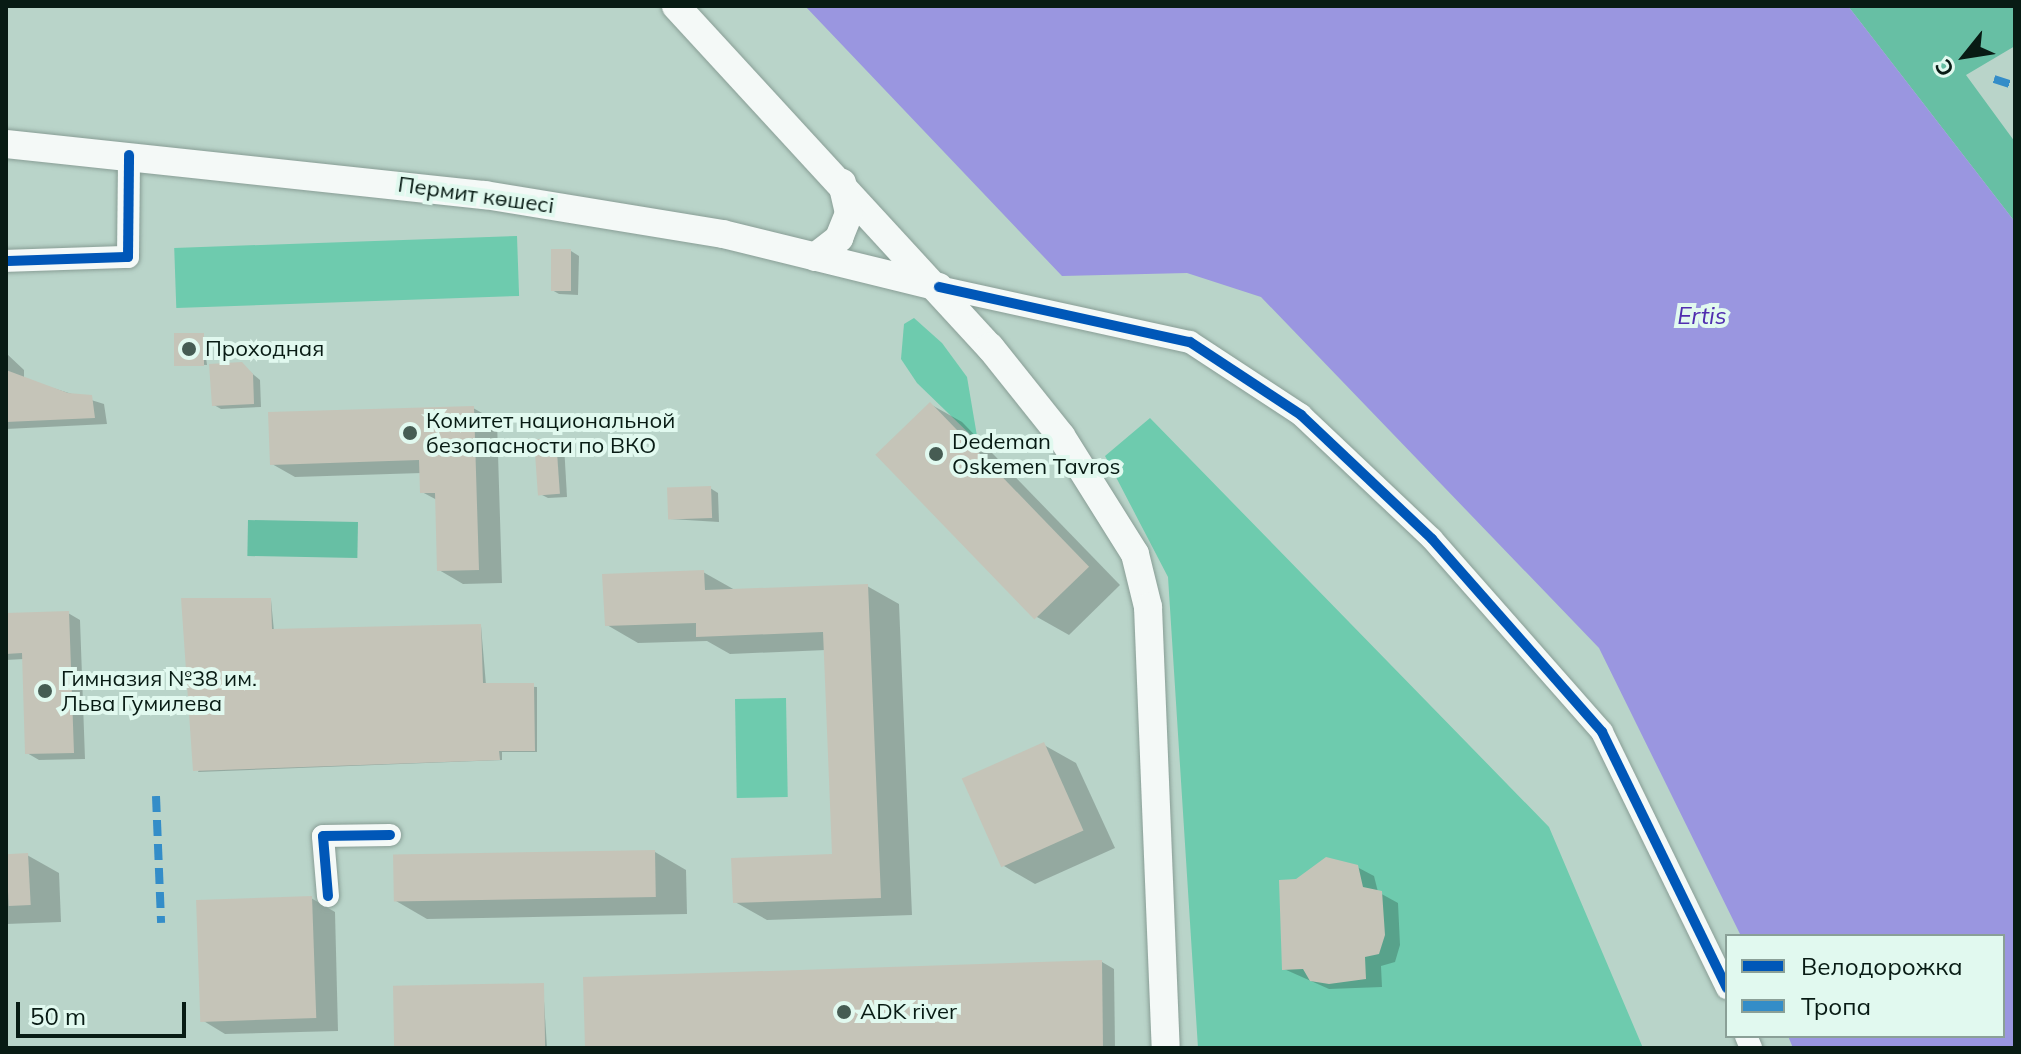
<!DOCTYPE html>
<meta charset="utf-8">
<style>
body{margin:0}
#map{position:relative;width:2021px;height:1054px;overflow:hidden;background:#b9d4c9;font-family:Mulish,sans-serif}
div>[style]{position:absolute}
.green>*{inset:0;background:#6ecbae;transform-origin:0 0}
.forest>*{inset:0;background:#67bfa4;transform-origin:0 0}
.water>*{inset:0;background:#9a96e0}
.shadow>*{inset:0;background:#0003}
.building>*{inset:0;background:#c5c4b8;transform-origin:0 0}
.roads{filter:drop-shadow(0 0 2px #889d95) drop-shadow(0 0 2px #889d95)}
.minor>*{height:22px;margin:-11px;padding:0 11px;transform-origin:11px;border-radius:11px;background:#f4f9f7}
.major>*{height:28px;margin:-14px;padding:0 14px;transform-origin:14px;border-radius:14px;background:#f4f9f7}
.quiet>*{height:8px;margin-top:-4px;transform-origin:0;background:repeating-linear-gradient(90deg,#348dc8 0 16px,transparent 0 24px)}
.cycleway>*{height:10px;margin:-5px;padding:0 5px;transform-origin:5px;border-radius:5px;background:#0057b8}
.dots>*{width:22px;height:22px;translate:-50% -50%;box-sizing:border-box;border:4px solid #e1f9ef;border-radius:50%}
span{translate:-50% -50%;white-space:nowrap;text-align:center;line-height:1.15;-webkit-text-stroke:8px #e1f9ef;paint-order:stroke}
.street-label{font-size:22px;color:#081b14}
.poi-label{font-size:22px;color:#081b14}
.left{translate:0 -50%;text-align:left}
.water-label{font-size:24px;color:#502eaf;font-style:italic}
.frame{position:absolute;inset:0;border:8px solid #081b14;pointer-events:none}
.legend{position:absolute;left:1725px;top:934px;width:280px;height:104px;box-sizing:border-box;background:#e1f9ef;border:2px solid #8aa097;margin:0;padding:10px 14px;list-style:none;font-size:24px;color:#081b14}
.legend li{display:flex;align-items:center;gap:16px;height:40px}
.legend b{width:40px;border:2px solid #8aa097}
.north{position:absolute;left:1925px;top:16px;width:80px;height:80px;-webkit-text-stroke:6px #e1f9ef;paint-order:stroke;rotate:240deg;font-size:22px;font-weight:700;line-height:32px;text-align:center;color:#081b14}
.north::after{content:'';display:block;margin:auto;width:28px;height:36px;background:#081b14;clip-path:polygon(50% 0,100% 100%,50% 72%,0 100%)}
.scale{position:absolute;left:16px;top:1002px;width:170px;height:36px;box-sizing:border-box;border:4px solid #081b14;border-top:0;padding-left:10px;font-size:24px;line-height:28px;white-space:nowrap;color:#081b14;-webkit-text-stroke:6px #e1f9ef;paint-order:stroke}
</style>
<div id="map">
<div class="green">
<div style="left:517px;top:236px;width:60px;height:343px;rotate:88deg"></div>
<div style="clip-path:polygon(914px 318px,942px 343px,967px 377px,978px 442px,917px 383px,901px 359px,904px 324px)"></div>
<div style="clip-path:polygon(1150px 418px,1549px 827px,1643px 1048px,1198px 1048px,1168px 577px,1105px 456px)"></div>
<div style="left:786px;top:698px;width:99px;height:51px;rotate:89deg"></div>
</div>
<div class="forest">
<div style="clip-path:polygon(1848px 6px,2015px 6px,2015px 46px,1966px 75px,2015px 142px,2015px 222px)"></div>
<div style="left:248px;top:520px;width:110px;height:36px;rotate:1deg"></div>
</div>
<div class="water">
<div style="clip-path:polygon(805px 6px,1848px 6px,2015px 222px,2015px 1048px,1793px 1048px,1788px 1036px,2003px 1036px,2003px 936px,1741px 936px,1599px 648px,1261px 297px,1187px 273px,1062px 276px)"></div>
</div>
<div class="shadow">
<div style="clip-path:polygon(571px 251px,579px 256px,578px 295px,559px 294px,552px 290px)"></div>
<div style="clip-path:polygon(203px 335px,207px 365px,176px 364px)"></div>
<div style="clip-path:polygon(6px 353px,24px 370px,24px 379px,104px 404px,107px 424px,6px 429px)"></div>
<div style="clip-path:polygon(241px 364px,260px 380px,261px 407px,221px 409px,214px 405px)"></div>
<div style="clip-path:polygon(930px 404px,962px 422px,1120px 585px,1069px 635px,1037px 617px)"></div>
<div style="clip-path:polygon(473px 408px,497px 421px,502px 583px,463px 584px,439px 570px,437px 500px,422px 492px,422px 473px,295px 477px,272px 464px)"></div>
<div style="clip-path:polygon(556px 440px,564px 445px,567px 497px,548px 498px,540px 494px)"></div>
<div style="clip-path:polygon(710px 488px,718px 493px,719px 522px,670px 519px)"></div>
<div style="clip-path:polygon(703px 572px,735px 590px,867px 586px,899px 604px,912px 915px,767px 920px,735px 902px,834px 856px,826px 650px,730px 654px,707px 641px,638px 643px,607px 625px)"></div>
<div style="clip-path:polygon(271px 600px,274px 631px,481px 626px,486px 685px,537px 687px,537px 752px,502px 752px,502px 760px,198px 772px)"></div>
<div style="clip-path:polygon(68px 613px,80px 620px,85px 759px,39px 760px,27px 753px,24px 659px,6px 660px,6px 615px)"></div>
<div style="clip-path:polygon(1044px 745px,1076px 763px,1115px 848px,1035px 884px,1004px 866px)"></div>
<div style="clip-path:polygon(655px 852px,686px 870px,687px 914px,427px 919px,396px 901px)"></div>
<div style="clip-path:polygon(27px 855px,59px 873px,61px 922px,6px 924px,6px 856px)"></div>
<div style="clip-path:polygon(1357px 867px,1374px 876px,1378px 892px,1398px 903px,1400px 945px,1395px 962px,1381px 966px,1382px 987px,1329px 989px,1284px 969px,1297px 881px)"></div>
<div style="clip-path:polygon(311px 898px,335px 912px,338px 1031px,225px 1034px,202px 1020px)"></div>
<div style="clip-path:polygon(1102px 962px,1114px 969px,1115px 1048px,587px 1048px)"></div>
<div style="clip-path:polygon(543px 985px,547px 1048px,396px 1048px)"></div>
</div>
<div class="building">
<div style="left:551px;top:249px;width:20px;height:42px"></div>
<div style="left:174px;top:333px;width:30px;height:33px"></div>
<div style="clip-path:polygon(242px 362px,253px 374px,254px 404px,212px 406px,209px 364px)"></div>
<div style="clip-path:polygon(6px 370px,68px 393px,92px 395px,95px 418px,6px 422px)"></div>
<div style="left:930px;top:402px;width:229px;height:76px;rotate:46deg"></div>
<div style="clip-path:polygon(474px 406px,479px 570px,437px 571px,435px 493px,420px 493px,419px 460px,270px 465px,268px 412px)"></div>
<div style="left:556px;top:438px;width:56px;height:22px;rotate:86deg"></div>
<div style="left:711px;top:486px;width:32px;height:44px;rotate:88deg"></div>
<div style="clip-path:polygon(704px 570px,705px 590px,868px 584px,881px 898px,733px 903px,731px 858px,832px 854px,823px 632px,696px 637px,696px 623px,605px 626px,602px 574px)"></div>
<div style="clip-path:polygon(181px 598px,271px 598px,272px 629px,481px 624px,483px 683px,534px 683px,535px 751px,499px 751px,500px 760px,193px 771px)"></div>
<div style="clip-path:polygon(69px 611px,74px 753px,25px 754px,22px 653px,6px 654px,6px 613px)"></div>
<div style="left:1044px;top:742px;width:97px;height:90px;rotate:66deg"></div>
<div style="left:655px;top:850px;width:47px;height:262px;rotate:89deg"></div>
<div style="left:28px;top:853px;width:52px;height:22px;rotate:87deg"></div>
<div style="clip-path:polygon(1326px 857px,1358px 865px,1363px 887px,1382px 891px,1385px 935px,1379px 954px,1365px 957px,1366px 979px,1329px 984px,1310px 981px,1303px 969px,1282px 970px,1279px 880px,1296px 879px)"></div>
<div style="left:312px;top:896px;width:122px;height:116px;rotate:88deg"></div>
<div style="clip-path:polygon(1102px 960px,1103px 1048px,585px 1048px,583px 977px)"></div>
<div style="left:544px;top:983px;width:65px;height:151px;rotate:89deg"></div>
</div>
<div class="roads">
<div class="minor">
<div style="left:6px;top:261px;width:122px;rotate:-1.9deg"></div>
<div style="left:128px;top:257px;width:102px;rotate:-89.4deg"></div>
<div style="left:939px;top:287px;width:257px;rotate:12.4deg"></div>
<div style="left:1190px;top:342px;width:133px;rotate:33.3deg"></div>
<div style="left:1301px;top:415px;width:180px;rotate:43.4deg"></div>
<div style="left:1432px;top:539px;width:257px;rotate:48.6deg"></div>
<div style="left:1602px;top:732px;width:285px;rotate:64deg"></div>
<div style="left:328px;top:896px;width:60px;rotate:-94.8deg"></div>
<div style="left:323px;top:836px;width:67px;rotate:-0.9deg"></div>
<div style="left:1746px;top:1036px;width:13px;rotate:67deg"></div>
</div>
<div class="major">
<div style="left:676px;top:6px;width:464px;rotate:47.4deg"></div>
<div style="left:990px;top:347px;width:114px;rotate:51.4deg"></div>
<div style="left:1061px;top:436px;width:139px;rotate:57.9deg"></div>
<div style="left:1135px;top:554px;width:55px;rotate:76.2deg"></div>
<div style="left:1148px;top:607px;width:441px;rotate:87.7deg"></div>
<div style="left:6px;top:144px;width:482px;rotate:6.1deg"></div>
<div style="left:485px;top:195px;width:241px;rotate:9.3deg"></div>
<div style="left:723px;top:234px;width:222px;rotate:13.8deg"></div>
<div style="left:815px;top:257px;width:31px;rotate:-38deg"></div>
<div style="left:839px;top:238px;width:27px;rotate:-68deg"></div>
<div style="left:849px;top:213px;width:31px;rotate:-103deg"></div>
</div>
</div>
<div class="quiet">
<div style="left:1994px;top:79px;width:22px;rotate:18deg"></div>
<div style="left:156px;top:796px;width:127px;rotate:87.7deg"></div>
</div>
<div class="cycleway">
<div style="left:6px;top:261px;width:122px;rotate:-1.9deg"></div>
<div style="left:128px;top:257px;width:102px;rotate:-89.4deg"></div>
<div style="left:939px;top:287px;width:257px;rotate:12.4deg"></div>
<div style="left:1190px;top:342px;width:133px;rotate:33.3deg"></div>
<div style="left:1301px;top:415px;width:180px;rotate:43.4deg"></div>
<div style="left:1432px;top:539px;width:257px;rotate:48.6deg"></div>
<div style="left:1602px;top:732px;width:285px;rotate:64deg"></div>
<div style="left:328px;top:896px;width:60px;rotate:-94.8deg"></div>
<div style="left:323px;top:836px;width:67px;rotate:-0.9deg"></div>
</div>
<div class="dots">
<div style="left:189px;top:349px;background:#465c53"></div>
<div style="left:410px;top:433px;background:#465c53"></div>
<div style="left:936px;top:454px;background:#465c53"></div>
<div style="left:45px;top:691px;background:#465c53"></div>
<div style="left:844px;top:1012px;background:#465c53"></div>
</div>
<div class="street-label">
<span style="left:476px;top:195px;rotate:8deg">Пермит көшесі</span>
</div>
<div class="poi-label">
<span class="left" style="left:205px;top:349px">Проходная</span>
<span class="left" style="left:426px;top:433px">Комитет национальной<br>безопасности по ВКО</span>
<span class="left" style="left:952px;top:454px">Dedeman<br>Oskemen Tavros</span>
<span class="left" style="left:61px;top:691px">Гимназия №38 им.<br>Льва Гумилева</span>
<span class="left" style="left:860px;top:1012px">ADK river</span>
</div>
<div class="water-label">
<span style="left:1702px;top:316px">Ertis</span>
</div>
<div class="frame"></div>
<ul class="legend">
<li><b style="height:10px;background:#0057b8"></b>Велодорожка</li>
<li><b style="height:10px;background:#348dc8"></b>Тропа</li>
</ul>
<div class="north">С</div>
<div class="scale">50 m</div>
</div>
